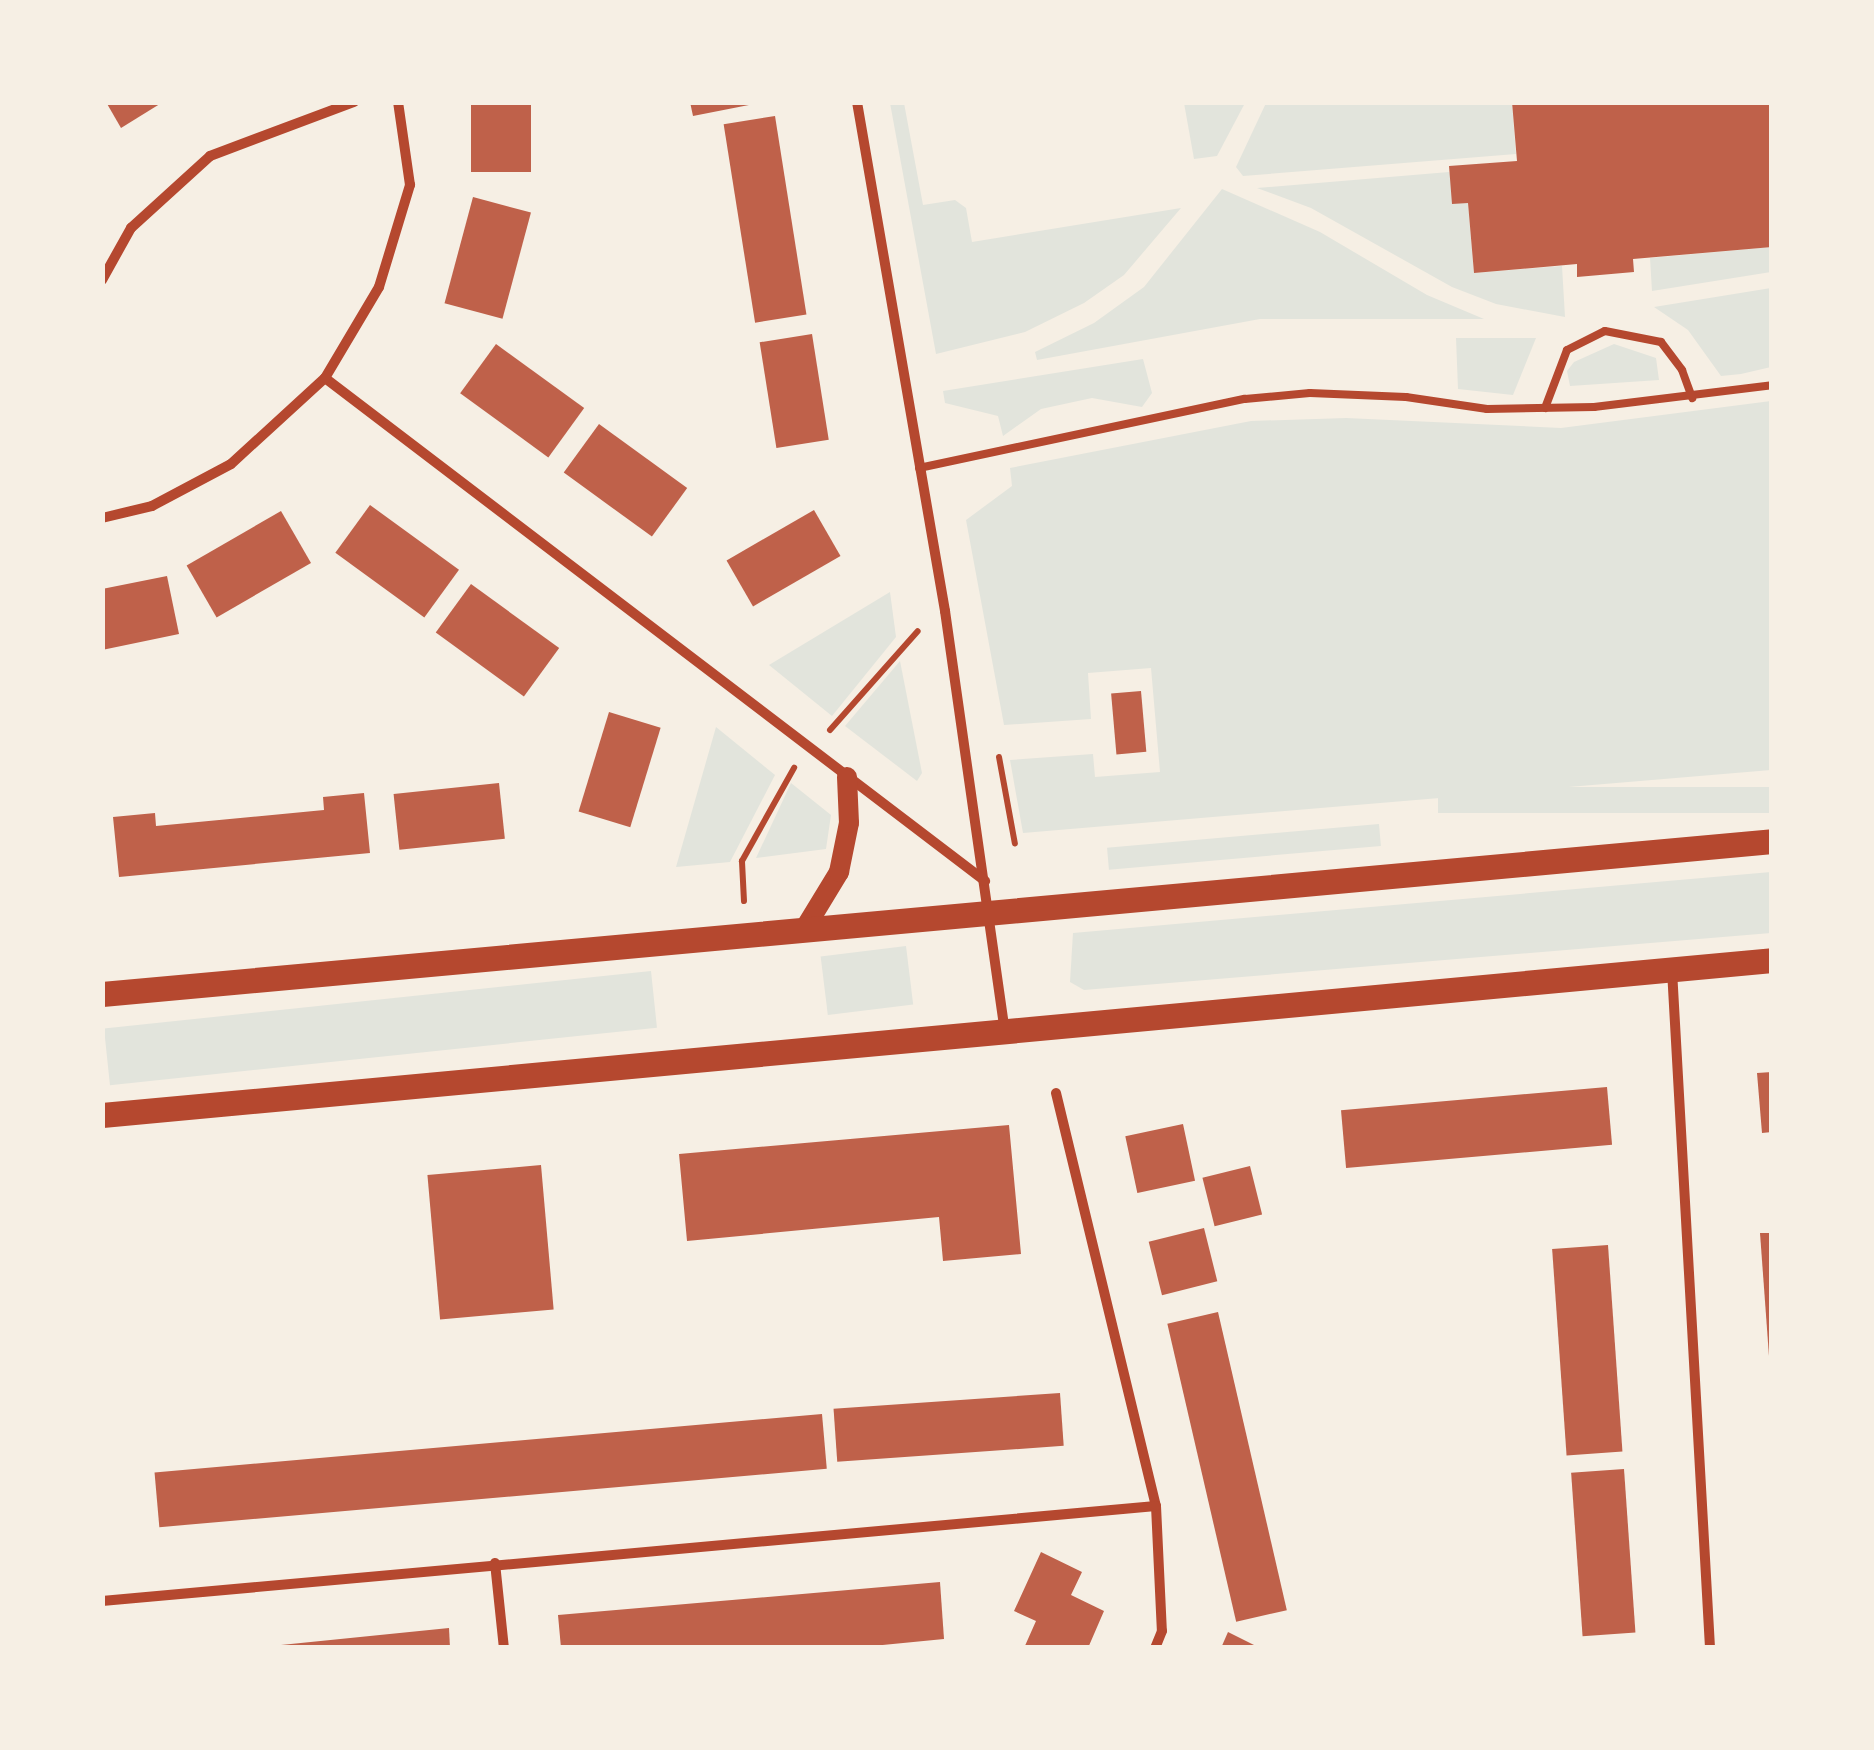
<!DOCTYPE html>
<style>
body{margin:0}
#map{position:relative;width:1874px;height:1750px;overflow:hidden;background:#f6efe4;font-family:"Archivo Narrow",sans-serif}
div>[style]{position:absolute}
.green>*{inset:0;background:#e2e4dc;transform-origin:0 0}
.building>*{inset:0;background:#bf614a;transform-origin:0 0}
.path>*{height:6px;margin:-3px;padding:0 3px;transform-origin:3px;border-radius:3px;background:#b5482f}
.service>*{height:8px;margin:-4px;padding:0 4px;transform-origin:4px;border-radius:4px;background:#b5482f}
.minor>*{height:10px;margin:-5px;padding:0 5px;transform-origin:5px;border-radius:5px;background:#b5482f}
.secondary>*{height:20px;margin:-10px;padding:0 10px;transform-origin:10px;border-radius:10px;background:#b5482f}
.primary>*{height:25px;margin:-12.5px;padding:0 12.5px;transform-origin:12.5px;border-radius:12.5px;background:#b5482f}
span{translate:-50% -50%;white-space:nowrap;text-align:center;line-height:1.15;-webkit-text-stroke:8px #f6efe4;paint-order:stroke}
.frame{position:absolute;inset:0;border:105px solid #f6efe4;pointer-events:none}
</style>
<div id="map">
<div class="green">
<div style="clip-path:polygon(890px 103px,904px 103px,923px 205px,955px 200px,966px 208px,972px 242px,1181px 208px,1124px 275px,1084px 303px,1025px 332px,936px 354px)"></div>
<div style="clip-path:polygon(1184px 103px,1245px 103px,1217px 156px,1194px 159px)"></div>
<div style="clip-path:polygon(1266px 103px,1512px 103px,1516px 154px,1243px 176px,1236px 167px)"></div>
<div style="clip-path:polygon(1449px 172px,1468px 203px,1474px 273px,1562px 266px,1565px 317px,1496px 304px,1452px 287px,1311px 208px,1257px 188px)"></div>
<div style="clip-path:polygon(1222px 189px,1320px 232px,1427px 295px,1484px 319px,1260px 319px,1037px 360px,1035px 352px,1094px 323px,1144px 287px)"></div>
<div style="clip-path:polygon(1771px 247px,1771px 272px,1652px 291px,1650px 258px)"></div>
<div style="clip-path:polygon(1771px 288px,1771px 367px,1741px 374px,1721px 376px,1688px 330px,1654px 307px)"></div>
<div style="clip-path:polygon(1456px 338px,1536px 338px,1513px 395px,1458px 389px)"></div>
<div style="clip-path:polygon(1614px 344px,1656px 358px,1659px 380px,1570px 386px,1567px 371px,1574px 362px)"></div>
<div style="clip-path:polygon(1143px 359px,1152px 393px,1142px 407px,1092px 398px,1041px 409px,1003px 436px,998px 416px,945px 403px,943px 391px)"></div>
<div style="clip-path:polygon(1771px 401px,1771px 770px,1023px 833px,1010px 760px,1093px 754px,1095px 777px,1160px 772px,1151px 668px,1088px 673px,1091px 719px,1004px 725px,966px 520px,1012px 486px,1010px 468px,1251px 421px,1346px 418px,1561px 428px)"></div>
<div style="clip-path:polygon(890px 592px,896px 637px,832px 716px,769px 665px)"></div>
<div style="clip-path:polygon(900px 661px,922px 773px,917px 781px,845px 726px)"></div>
<div style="clip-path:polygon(716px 727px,775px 775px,730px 862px,676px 867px)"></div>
<div style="clip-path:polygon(791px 783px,831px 815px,826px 849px,756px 858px)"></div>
<div style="left:1771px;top:787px;width:26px;height:333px;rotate:90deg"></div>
<div style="left:1379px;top:824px;width:22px;height:273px;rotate:85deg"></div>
<div style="clip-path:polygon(1771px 872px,1771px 933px,1084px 990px,1070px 982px,1073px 933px)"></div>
<div style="left:906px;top:946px;width:59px;height:86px;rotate:83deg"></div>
<div style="left:651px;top:971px;width:57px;height:550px;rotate:84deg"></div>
</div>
<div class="building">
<div style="clip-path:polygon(106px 102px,163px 102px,121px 128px)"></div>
<div style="left:471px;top:102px;width:60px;height:70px"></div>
<div style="clip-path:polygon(690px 102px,753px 102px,754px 104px,693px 116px)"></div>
<div style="clip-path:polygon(1512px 102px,1772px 102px,1772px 247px,1633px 259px,1634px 272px,1577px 277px,1577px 264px,1474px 273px,1468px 203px,1452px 204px,1449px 166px,1517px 161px)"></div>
<div style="left:775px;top:116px;width:201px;height:52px;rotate:81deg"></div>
<div style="left:473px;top:197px;width:60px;height:110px;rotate:15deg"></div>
<div style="left:812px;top:334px;width:107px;height:53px;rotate:81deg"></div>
<div style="left:496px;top:344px;width:109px;height:61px;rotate:36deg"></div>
<div style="left:599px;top:424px;width:109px;height:60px;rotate:36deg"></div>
<div style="left:370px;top:505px;width:110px;height:59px;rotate:36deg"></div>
<div style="left:814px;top:510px;width:53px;height:101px;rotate:60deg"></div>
<div style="left:281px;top:511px;width:60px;height:109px;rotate:60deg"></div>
<div style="clip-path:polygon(167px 576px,179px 634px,102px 650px,102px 589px)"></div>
<div style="left:471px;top:584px;width:109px;height:60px;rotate:36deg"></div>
<div style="left:1141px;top:691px;width:61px;height:30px;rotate:85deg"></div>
<div style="left:609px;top:712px;width:54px;height:104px;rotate:17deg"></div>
<div style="left:499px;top:783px;width:56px;height:106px;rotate:84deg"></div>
<div style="clip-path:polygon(364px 793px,370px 853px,119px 877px,113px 817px,155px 813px,156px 826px,324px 810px,323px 797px)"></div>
<div style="clip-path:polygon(1772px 1072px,1772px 1132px,1762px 1133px,1757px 1073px)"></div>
<div style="left:1607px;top:1087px;width:58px;height:267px;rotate:85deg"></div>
<div style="left:1183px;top:1124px;width:58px;height:59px;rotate:78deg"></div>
<div style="clip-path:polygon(1009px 1125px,1021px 1254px,943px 1261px,939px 1217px,687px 1241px,679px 1154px)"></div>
<div style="left:541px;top:1165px;width:145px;height:114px;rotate:85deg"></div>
<div style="left:1250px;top:1166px;width:50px;height:49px;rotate:76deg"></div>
<div style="left:1204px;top:1228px;width:55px;height:57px;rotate:76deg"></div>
<div style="clip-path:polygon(1760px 1233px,1772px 1233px,1772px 1355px,1769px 1356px)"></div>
<div style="left:1608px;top:1245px;width:207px;height:56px;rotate:86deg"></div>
<div style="left:1218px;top:1312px;width:306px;height:52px;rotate:77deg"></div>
<div style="left:1060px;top:1393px;width:53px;height:227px;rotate:86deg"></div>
<div style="left:822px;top:1414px;width:55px;height:670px;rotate:85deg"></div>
<div style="left:1624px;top:1469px;width:164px;height:53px;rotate:86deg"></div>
<div style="clip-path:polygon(1041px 1552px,1082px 1572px,1071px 1595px,1104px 1611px,1088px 1648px,1024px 1648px,1036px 1621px,1014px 1611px)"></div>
<div style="clip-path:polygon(940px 1582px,944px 1639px,852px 1648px,561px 1648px,558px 1615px)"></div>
<div style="clip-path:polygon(449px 1628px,450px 1648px,281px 1648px,281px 1645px)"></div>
<div style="clip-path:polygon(1228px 1632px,1260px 1648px,1221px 1648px)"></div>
</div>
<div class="path">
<div style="left:830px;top:730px;width:132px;rotate:-48.4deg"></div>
<div style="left:999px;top:757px;width:88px;rotate:79.6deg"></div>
<div style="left:744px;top:901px;width:40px;rotate:-92.9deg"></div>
<div style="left:742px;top:861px;width:107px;rotate:-60.8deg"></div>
</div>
<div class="service">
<div style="left:1545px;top:408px;width:62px;rotate:-69.2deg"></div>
<div style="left:1567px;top:350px;width:42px;rotate:-26.6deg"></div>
<div style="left:1605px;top:331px;width:57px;rotate:11.1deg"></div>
<div style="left:1661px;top:342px;width:35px;rotate:53deg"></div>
<div style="left:1682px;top:370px;width:30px;rotate:70deg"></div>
<div style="left:919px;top:468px;width:333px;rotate:-12deg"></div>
<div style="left:1245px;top:399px;width:65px;rotate:-5.3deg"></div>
<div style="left:1310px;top:393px;width:96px;rotate:2.4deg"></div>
<div style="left:1406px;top:397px;width:82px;rotate:8.4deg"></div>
<div style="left:1487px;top:409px;width:107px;rotate:-1.1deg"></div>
<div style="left:1594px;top:407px;width:179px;rotate:-7deg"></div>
</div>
<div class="minor">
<div style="left:857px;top:102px;width:517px;rotate:80.19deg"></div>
<div style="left:945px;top:611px;width:421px;rotate:81.9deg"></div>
<div style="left:102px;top:280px;width:60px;rotate:-60.9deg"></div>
<div style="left:131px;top:228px;width:107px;rotate:-42.3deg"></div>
<div style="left:210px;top:156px;width:154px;rotate:-20.6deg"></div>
<div style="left:325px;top:378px;width:830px;rotate:37.31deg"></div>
<div style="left:102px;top:518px;width:51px;rotate:-13.5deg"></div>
<div style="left:152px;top:506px;width:89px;rotate:-28deg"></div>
<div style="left:231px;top:464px;width:127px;rotate:-42.5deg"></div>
<div style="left:325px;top:378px;width:106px;rotate:-59.3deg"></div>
<div style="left:379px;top:287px;width:107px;rotate:-73.1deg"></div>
<div style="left:410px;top:185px;width:84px;rotate:-98.2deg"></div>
<div style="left:1672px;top:970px;width:679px;rotate:86.79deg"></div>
<div style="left:1056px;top:1093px;width:425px;rotate:76.4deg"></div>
<div style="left:1156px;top:1506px;width:125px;rotate:87.3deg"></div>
<div style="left:1162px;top:1631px;width:18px;rotate:112deg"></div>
<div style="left:495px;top:1563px;width:85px;rotate:84deg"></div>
<div style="left:102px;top:1601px;width:1058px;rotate:-5.15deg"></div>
</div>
<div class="secondary">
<div style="left:805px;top:928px;width:66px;rotate:-58.7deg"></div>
<div style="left:839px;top:872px;width:50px;rotate:-78.5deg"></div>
<div style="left:849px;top:823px;width:46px;rotate:-92.5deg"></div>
</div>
<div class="primary">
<div style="left:102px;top:994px;width:1677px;rotate:-5.23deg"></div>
<div style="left:102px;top:1115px;width:1677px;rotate:-5.3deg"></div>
</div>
<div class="frame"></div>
</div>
